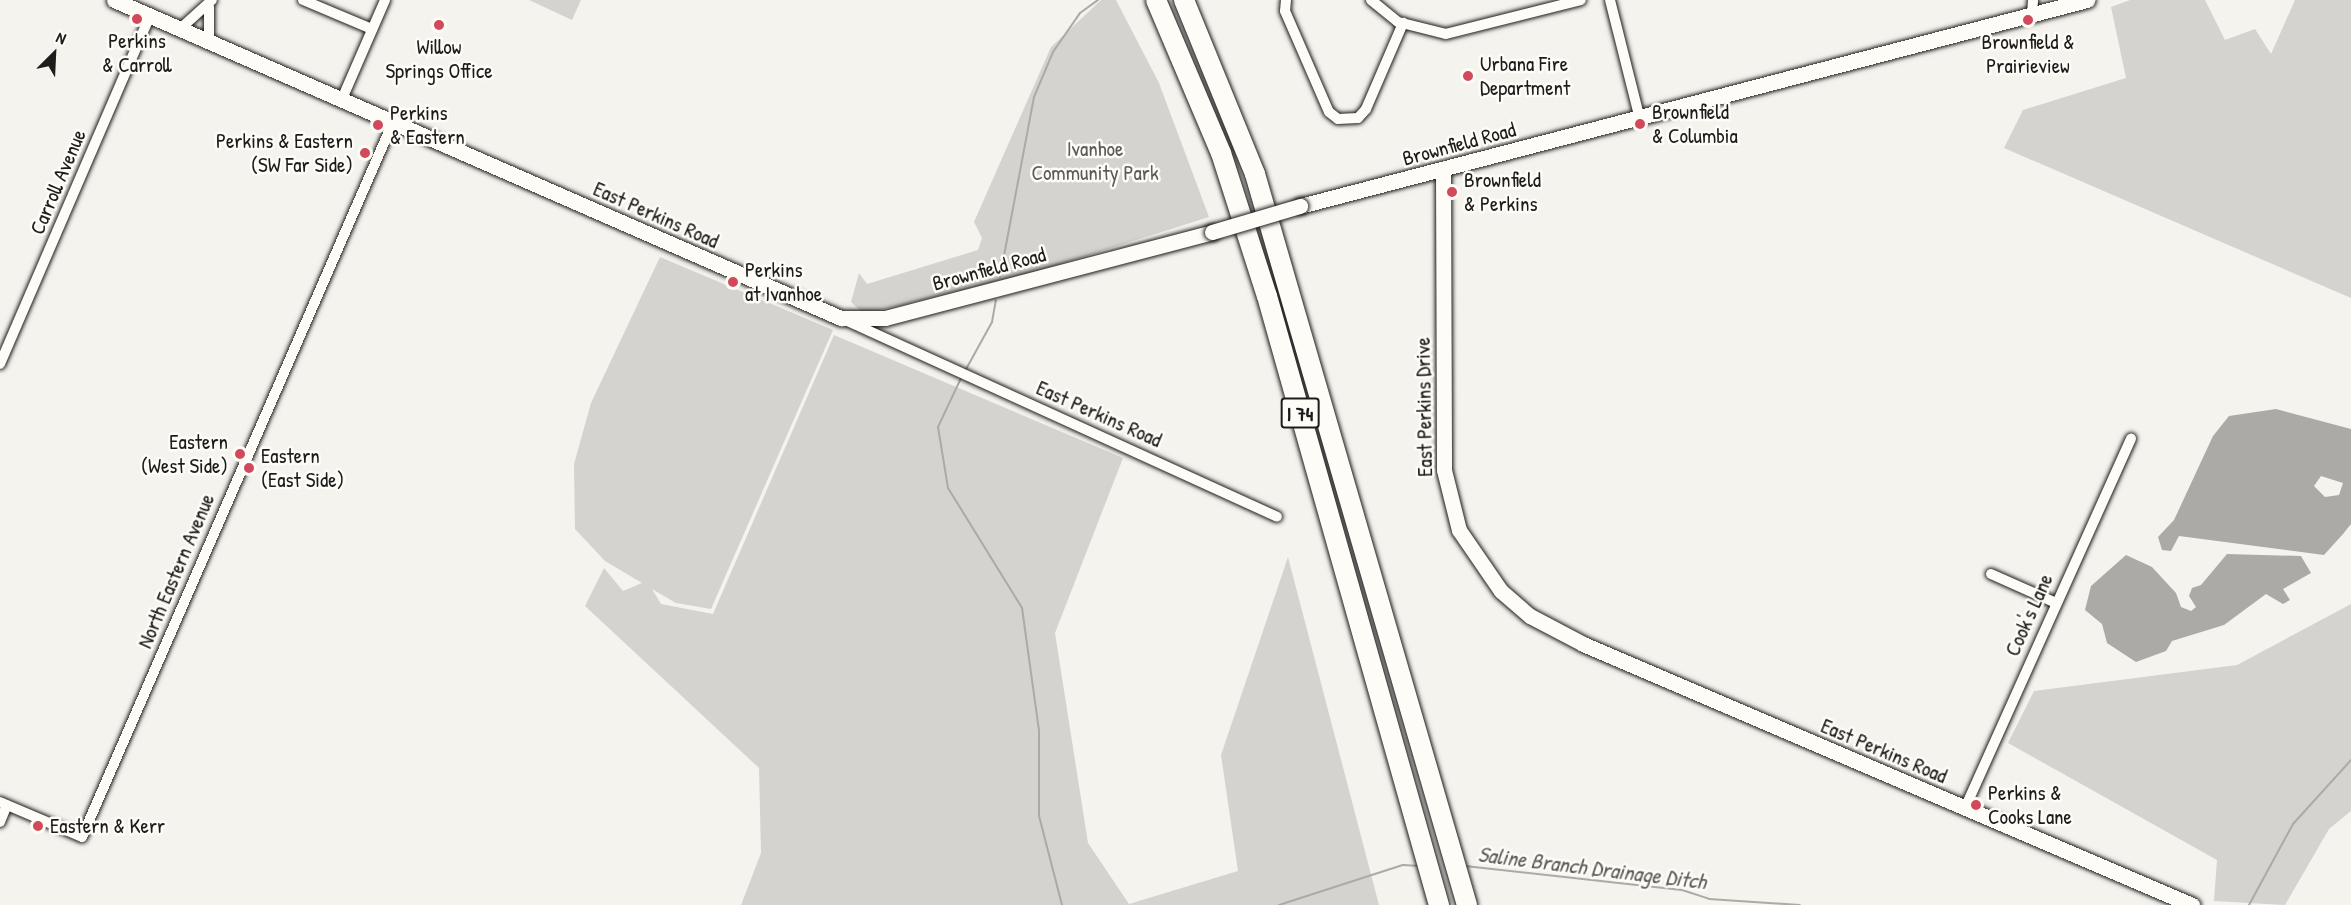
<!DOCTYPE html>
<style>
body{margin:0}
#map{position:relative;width:2351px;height:905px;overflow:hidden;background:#f4f3ee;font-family:"Patrick Hand",sans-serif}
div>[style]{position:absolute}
.green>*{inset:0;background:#d4d3cf}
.water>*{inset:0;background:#abaaa6}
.stream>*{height:2px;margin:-1px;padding:0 1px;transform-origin:1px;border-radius:1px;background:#abaaa6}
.roads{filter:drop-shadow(0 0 2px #1c1c1c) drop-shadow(0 0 2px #1c1c1c)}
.street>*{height:10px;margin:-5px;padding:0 5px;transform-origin:5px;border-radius:5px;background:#fdfcf7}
.secondary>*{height:15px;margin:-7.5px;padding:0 7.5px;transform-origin:7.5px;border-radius:7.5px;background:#fdfcf7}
.highway>*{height:20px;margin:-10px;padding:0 10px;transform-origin:10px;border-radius:10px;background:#fdfcf7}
.bridges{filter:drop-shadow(0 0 2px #1c1c1c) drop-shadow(0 0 2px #1c1c1c)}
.secondary-bridge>*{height:15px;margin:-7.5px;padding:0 7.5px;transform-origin:7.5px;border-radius:7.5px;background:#fdfcf7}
.dots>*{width:16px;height:16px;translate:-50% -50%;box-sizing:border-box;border:3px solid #fdfcf7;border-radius:50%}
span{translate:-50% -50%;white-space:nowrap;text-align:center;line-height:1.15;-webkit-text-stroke:5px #fdfcf7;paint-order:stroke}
.shield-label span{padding:2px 4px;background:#fdfcf7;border:2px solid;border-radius:4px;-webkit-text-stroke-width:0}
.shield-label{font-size:20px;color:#1c1c1c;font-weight:700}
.poi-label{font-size:21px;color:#1c1c1c}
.left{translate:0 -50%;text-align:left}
.right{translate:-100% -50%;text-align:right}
.street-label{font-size:21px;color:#1c1c1c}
.park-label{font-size:21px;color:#5c5c5b}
.water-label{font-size:22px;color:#5c5c5a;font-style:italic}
.north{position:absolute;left:24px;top:24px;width:60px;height:60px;-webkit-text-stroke:4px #fdfcf7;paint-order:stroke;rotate:24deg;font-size:16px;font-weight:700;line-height:24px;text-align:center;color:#1c1c1c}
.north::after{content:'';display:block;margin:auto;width:21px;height:27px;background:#1c1c1c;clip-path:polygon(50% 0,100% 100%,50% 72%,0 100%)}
</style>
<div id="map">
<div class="green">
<div style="clip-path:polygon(529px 0,581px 0,572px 20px)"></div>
<div style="clip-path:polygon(1101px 0,1116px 0,1159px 83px,1209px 217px,1035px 272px,864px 314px,851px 302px,859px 273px,867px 284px,978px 250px,982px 238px,974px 222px,1051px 47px)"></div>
<div style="clip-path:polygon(2130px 0,2205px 0,2225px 40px,2255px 29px,2271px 54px,2295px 0,2351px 0,2351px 298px,2004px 148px,2023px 110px,2126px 78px,2111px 7px)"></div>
<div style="clip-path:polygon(660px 257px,833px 330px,711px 609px,676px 603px,652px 589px,661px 604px,713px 614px,834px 335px,1123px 458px,1055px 633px,1088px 843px,1129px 904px,1238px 871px,1221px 755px,1288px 557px,1379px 905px,741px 905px,761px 853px,759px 768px,585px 606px,604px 568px,623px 591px,642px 583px,605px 561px,575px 529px,574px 464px,591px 403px)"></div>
<div style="clip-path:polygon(2351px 604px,2351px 811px,2329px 829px,2285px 905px,2214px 901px,2217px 860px,2008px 743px,2034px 691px,2237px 665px)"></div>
</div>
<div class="water">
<div style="clip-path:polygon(evenodd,2276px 409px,2351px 429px,2351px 524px,2343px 534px,2324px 555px,2179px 536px,2171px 551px,2162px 550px,2158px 537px,2174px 520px,2213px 436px,2229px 416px,2276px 409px,2321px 476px,2343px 483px,2339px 495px,2325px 497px,2314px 486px,2321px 476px)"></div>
<div style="clip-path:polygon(2227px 554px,2301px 556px,2311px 573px,2283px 589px,2290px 600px,2283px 604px,2266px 594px,2224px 625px,2172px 641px,2166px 651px,2136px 662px,2107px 643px,2102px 624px,2085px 610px,2091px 586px,2126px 555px,2152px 567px,2176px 593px,2181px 607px,2191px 611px,2196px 607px,2189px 596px,2192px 588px,2201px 585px)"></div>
</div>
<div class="stream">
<div style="left:1000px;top:277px;width:183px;rotate:-79.3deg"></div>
<div style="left:1034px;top:97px;width:49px;rotate:-67.1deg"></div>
<div style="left:1053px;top:52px;width:47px;rotate:-55.3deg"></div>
<div style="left:1080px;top:13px;width:22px;rotate:-36deg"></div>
<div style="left:965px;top:371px;width:56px;rotate:-61.1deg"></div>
<div style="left:992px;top:322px;width:22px;rotate:-80deg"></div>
<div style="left:962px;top:376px;width:56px;rotate:115.2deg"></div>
<div style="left:938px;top:427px;width:62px;rotate:80.7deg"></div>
<div style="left:948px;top:488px;width:141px;rotate:58.3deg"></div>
<div style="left:1022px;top:608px;width:123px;rotate:82.1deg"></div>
<div style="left:1039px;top:730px;width:86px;rotate:90deg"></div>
<div style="left:1039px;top:816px;width:92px;rotate:75.5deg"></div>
<div style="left:1465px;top:866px;width:218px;rotate:6.3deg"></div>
<div style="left:1682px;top:890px;width:28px;rotate:18deg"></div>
<div style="left:1709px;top:899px;width:91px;rotate:3.8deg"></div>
<div style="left:1279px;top:905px;width:130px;rotate:-17.9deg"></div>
<div style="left:1403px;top:865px;width:17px;rotate:3deg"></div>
<div style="left:2249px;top:905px;width:92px;rotate:-61.5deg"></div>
<div style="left:2293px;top:824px;width:86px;rotate:-47.8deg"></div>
</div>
<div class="roads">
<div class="street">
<div style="left:303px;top:0;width:75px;rotate:22.8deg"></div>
<div style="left:1286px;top:0;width:11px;rotate:95deg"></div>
<div style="left:1285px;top:11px;width:110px;rotate:66.5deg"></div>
<div style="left:1329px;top:112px;width:11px;rotate:38deg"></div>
<div style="left:1338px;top:119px;width:20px;rotate:-3deg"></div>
<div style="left:1358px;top:118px;width:12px;rotate:-48deg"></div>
<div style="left:1366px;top:109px;width:94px;rotate:-66.7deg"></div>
<div style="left:1371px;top:0;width:35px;rotate:39deg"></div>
<div style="left:1398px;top:22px;width:49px;rotate:14deg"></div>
<div style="left:1446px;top:34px;width:139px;rotate:-14.1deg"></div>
<div style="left:1610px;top:0;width:123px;rotate:75.9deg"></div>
<div style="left:209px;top:7px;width:34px;rotate:90deg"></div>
<div style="left:2032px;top:15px;width:15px;rotate:-86deg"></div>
<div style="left:180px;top:29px;width:43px;rotate:-42.2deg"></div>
<div style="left:342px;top:99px;width:108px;rotate:-66.5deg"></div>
<div style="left:841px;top:318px;width:479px;rotate:24.5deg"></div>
<div style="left:0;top:364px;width:379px;rotate:-66.7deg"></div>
<div style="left:1991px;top:574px;width:71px;rotate:24deg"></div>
<div style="left:0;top:802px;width:89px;rotate:23.1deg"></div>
<div style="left:82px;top:837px;width:780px;rotate:-66.49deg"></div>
<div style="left:1965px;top:808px;width:405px;rotate:-65.8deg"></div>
<div style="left:0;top:822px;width:18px;rotate:-68deg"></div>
</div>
<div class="secondary">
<div style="left:114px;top:0;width:794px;rotate:23.63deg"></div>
<div style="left:841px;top:318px;width:44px"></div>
<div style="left:885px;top:318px;width:338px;rotate:-14.7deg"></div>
<div style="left:1443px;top:171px;width:299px;rotate:89.8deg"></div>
<div style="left:1444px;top:470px;width:62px;rotate:76deg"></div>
<div style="left:1459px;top:530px;width:74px;rotate:55.5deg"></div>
<div style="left:1501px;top:591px;width:38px;rotate:41deg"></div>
<div style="left:1530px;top:616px;width:60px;rotate:27.8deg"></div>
<div style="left:1583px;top:644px;width:663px;rotate:23.2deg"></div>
<div style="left:1300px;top:206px;width:814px;rotate:-14.67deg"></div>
</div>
<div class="highway">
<div style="left:1156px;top:0;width:166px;rotate:67deg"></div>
<div style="left:1221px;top:153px;width:150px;rotate:72.2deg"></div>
<div style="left:1267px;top:296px;width:633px;rotate:74.23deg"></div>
<div style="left:1184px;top:0;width:188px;rotate:67.8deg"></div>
<div style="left:1255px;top:174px;width:761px;rotate:73.83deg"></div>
</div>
</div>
<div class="bridges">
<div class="secondary-bridge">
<div style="left:1212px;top:232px;width:92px;rotate:-16.5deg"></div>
</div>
</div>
<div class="dots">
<div style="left:137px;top:19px;background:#d1495b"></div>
<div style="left:2028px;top:20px;background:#d1495b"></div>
<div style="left:439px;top:25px;background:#d1495b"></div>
<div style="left:1468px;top:76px;background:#d1495b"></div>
<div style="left:1640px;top:124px;background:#d1495b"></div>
<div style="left:378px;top:125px;background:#d1495b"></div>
<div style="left:365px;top:153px;background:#d1495b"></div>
<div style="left:1452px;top:192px;background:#d1495b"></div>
<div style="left:733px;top:282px;background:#d1495b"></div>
<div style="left:240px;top:454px;background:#d1495b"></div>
<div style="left:249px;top:468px;background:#d1495b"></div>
<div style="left:1976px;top:805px;background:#d1495b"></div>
<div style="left:38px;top:826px;background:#d1495b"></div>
</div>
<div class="shield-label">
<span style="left:1300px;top:413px">I 74</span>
</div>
<div class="poi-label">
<span style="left:137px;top:53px">Perkins<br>&amp; Carroll</span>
<span style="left:2028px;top:54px">Brownfield &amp;<br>Prairieview</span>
<span style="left:439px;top:59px">Willow<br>Springs Office</span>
<span class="left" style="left:1480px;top:76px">Urbana Fire<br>Department</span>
<span class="left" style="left:1652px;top:124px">Brownfield<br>&amp; Columbia</span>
<span class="left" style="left:390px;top:125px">Perkins<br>&amp; Eastern</span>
<span class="right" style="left:353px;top:153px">Perkins &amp; Eastern<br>(SW Far Side)</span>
<span class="left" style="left:1464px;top:192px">Brownfield<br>&amp; Perkins</span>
<span class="left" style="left:745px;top:282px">Perkins<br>at Ivanhoe</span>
<span class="right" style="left:228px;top:454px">Eastern<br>(West Side)</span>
<span class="left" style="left:261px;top:468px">Eastern<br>(East Side)</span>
<span class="left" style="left:1988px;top:805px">Perkins &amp;<br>Cooks Lane</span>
<span class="left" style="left:50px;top:826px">Eastern &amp; Kerr</span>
</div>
<div class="street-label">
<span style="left:1459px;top:144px;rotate:-15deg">Brownfield Road</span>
<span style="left:58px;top:182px;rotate:-67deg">Carroll Avenue</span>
<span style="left:656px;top:215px;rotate:24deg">East Perkins Road</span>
<span style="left:989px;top:269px;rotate:-15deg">Brownfield Road</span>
<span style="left:1424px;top:407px;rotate:-91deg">East Perkins Drive</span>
<span style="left:1099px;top:414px;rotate:24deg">East Perkins Road</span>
<span style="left:176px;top:571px;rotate:-67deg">North Eastern Avenue</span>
<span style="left:2029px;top:615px;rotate:-66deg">Cook's Lane</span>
<span style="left:1884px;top:751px;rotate:23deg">East Perkins Road</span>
</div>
<div class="park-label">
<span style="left:1095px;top:161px">Ivanhoe<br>Community Park</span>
</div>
<div class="water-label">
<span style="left:1592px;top:868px;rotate:7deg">Saline Branch Drainage Ditch</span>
</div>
<div class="north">N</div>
</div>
